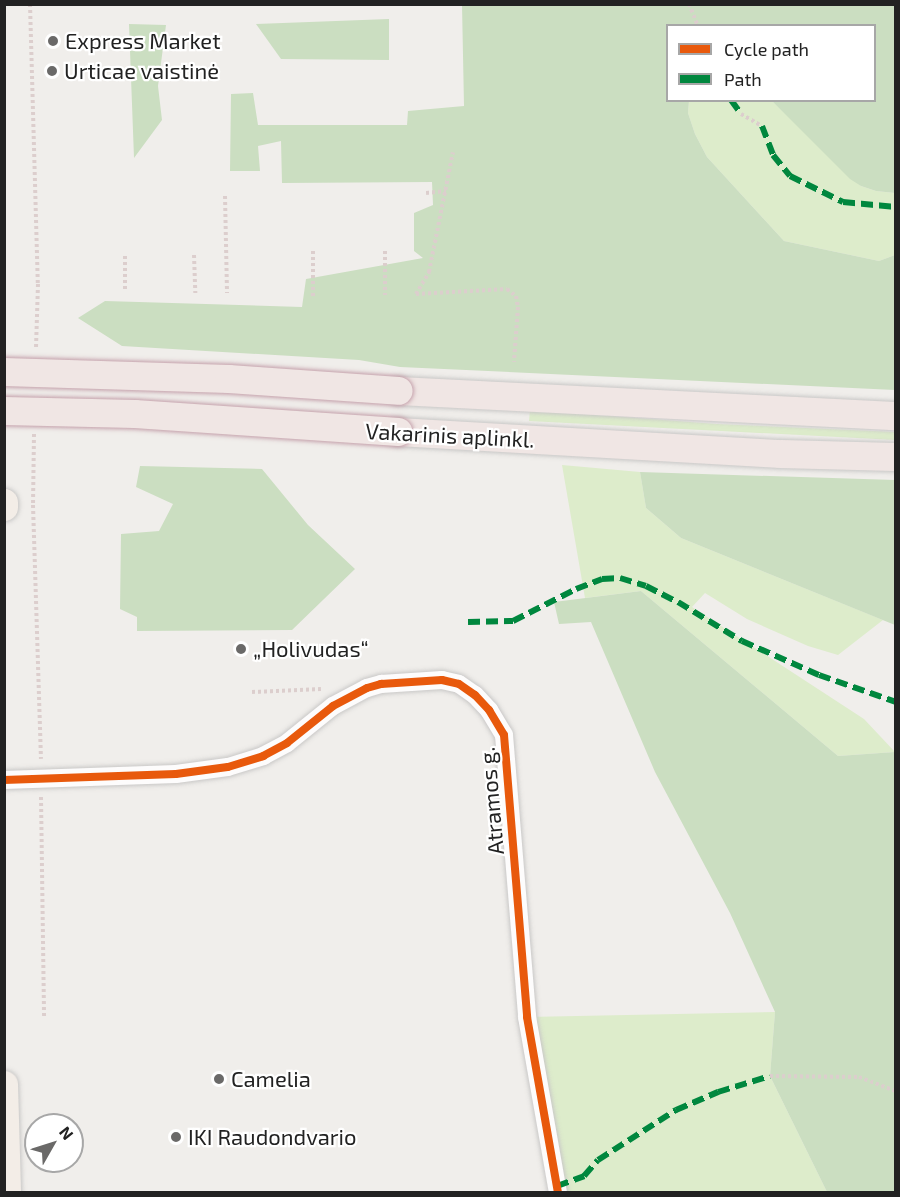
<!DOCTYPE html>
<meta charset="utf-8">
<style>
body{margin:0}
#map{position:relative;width:900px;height:1197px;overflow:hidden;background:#f0eeeb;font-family:"Exo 2",sans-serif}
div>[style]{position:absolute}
.grass>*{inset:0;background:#ddeccb}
.forest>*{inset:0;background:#cbdec1}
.path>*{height:4px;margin-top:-2px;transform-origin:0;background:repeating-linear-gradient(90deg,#dccecd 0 3px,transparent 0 6px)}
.roads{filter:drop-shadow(0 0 2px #c9c8c7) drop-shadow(0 0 2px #c9c8c7)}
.minor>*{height:18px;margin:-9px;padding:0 9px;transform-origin:9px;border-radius:9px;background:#fdfcfc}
.primary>*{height:27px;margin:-13.5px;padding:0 13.5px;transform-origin:13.5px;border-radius:13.5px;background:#f3ede7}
.trunk>*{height:28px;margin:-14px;padding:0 14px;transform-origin:14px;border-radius:14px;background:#f0e6e4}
.bridges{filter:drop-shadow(0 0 2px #c5a2ac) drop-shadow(0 0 2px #c5a2ac)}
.trunk-bridge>*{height:28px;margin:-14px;padding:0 14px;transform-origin:14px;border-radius:14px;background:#f0e6e4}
.quiet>*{height:6px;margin-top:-3px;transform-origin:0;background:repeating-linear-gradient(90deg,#00873e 0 12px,transparent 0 18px)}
.cycleway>*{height:8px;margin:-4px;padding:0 4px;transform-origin:4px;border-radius:4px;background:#e8590c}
.dots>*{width:16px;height:16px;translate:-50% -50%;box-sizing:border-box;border:3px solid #fff;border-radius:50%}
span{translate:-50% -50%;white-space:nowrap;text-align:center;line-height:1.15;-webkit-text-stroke:4.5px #fff;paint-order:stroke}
.poi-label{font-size:22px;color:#222}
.left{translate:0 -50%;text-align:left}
.street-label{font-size:22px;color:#222}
.frame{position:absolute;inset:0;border:6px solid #222;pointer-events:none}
.legend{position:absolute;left:666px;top:24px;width:210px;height:78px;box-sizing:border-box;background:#fff;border:2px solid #a7a7a7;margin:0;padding:8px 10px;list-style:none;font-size:18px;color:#222}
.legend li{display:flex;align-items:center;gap:12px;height:30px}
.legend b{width:30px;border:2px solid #a7a7a7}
.north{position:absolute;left:24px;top:1113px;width:60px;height:60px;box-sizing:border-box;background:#fff;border:2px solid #a7a7a7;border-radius:50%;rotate:51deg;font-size:16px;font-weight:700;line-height:24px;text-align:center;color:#222}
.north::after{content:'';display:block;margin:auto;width:21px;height:27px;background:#6a6968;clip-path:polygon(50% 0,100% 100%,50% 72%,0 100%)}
</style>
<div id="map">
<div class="grass">
<div style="clip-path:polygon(689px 101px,772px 101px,861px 186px,876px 191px,895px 193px,895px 255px,879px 261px,784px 241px,707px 157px,695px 134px,688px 113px)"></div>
<div style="clip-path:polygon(530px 410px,717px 424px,895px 432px,895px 440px,529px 421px)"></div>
<div style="clip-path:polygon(562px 465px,640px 472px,646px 508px,681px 538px,883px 620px,838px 655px,808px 646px,747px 619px,705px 593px,692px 607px,864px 719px,895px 752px,838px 756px,641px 591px,585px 598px)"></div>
<div style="clip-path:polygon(775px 1012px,770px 1076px,827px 1192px,558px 1192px,527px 1017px)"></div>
</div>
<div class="forest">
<div style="clip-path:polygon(462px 5px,895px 5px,895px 193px,876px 191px,861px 186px,850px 179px,772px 101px,874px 100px,874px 26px,668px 26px,668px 100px,689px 101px,688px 113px,695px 134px,707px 157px,784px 241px,879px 261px,895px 255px,895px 390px,400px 367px,359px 360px,122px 346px,78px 318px,105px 301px,302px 307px,306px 279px,423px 258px,414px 251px,414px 213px,433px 205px,432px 182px,282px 183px,281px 141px,258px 146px,260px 171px,230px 171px,231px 94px,253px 93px,258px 125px,407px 125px,408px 111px,464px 106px)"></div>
<div style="clip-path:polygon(389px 19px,389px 60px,281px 59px,256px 24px)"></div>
<div style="clip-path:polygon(129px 24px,166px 25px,158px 86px,162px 120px,134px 158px)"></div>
<div style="clip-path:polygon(140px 466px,262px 469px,308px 525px,355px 569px,292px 630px,137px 631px,137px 617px,120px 609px,121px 534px,159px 531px,173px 504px,136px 487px)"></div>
<div style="clip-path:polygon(640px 472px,895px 480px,895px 625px,681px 538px,646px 508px)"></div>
<div style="clip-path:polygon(641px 591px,838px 756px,895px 752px,895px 1192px,827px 1192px,770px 1076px,775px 1012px,730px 913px,655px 772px,591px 622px,559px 624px,554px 602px)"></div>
</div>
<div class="path">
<div style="left:30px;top:4px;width:280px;rotate:88.4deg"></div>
<div style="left:38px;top:284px;width:65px;rotate:91.8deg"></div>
<div style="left:689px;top:4px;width:24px;rotate:68deg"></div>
<div style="left:741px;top:114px;width:24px;rotate:30deg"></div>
<div style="left:426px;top:193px;width:20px;rotate:-6deg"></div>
<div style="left:225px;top:196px;width:97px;rotate:88.8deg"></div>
<div style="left:385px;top:251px;width:44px;rotate:90deg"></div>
<div style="left:194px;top:255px;width:38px;rotate:88deg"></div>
<div style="left:125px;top:289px;width:34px;rotate:-90deg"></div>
<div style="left:416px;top:294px;width:91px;rotate:-3.1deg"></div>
<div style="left:507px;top:289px;width:11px;rotate:38deg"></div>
<div style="left:516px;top:296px;width:11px;rotate:80deg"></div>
<div style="left:518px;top:307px;width:55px;rotate:94.2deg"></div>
<div style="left:416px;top:294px;width:26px;rotate:-59deg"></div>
<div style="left:429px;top:272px;width:122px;rotate:-78.7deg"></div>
<div style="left:313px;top:296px;width:45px;rotate:-90deg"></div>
<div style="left:34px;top:434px;width:71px;rotate:90.8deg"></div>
<div style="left:33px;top:505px;width:254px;rotate:88.2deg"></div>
<div style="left:252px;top:692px;width:69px;rotate:-2.5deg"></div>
<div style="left:41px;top:797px;width:220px;rotate:89.2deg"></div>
<div style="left:770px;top:1076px;width:89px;rotate:0.6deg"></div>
<div style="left:859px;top:1077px;width:40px;rotate:21deg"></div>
</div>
<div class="roads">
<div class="minor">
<div style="left:4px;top:780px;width:172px;rotate:-2deg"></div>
<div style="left:176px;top:774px;width:52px;rotate:-7.7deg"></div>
<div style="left:228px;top:767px;width:37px;rotate:-17deg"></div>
<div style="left:263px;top:756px;width:27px;rotate:-28deg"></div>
<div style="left:287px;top:743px;width:59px;rotate:-38.8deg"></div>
<div style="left:333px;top:706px;width:38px;rotate:-28deg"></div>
<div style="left:367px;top:688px;width:15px;rotate:-16deg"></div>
<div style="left:381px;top:684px;width:61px;rotate:-3.8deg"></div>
<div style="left:442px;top:680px;width:17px;rotate:13deg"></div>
<div style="left:459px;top:684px;width:19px;rotate:35deg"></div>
<div style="left:475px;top:695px;width:21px;rotate:47deg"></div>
<div style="left:489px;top:710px;width:29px;rotate:59deg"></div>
<div style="left:504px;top:735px;width:283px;rotate:85.3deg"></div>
<div style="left:527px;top:1017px;width:178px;rotate:80deg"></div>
</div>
<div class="primary">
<div style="left:4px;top:502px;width:5px;rotate:90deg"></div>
<div style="left:4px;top:1084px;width:108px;rotate:88.4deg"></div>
</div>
<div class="trunk">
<div style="left:399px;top:391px;width:498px;rotate:2.9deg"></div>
<div style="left:398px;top:432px;width:384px;rotate:3.3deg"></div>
<div style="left:781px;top:454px;width:115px;rotate:1.5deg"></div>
</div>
</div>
<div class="bridges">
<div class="trunk-bridge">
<div style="left:4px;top:372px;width:225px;rotate:1.8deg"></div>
<div style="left:229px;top:379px;width:170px;rotate:4deg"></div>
<div style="left:4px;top:411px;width:131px;rotate:1.3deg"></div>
<div style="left:135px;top:414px;width:264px;rotate:3.9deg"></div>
</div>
</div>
<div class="quiet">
<div style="left:731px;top:100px;width:17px;rotate:54deg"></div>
<div style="left:762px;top:126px;width:31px;rotate:69deg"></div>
<div style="left:773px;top:155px;width:27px;rotate:51deg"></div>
<div style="left:790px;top:176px;width:59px;rotate:26.1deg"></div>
<div style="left:843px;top:202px;width:53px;rotate:5.4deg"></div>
<div style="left:468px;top:622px;width:45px;rotate:-1.3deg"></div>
<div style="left:513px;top:621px;width:71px;rotate:-26.9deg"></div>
<div style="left:576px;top:589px;width:28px;rotate:-21deg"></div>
<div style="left:602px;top:579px;width:18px;rotate:-3deg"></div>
<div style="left:620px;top:578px;width:27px;rotate:17deg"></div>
<div style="left:646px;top:586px;width:36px;rotate:27deg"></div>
<div style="left:678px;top:602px;width:75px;rotate:31.4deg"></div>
<div style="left:742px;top:641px;width:84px;rotate:23.8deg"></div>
<div style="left:819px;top:675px;width:82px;rotate:19.3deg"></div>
<div style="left:557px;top:1186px;width:29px;rotate:-20deg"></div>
<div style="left:584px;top:1176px;width:21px;rotate:-49deg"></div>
<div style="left:598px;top:1160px;width:93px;rotate:-32.7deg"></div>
<div style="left:676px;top:1110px;width:46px;rotate:-23.2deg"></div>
<div style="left:718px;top:1092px;width:54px;rotate:-17.1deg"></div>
</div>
<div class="cycleway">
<div style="left:4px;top:780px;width:172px;rotate:-2deg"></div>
<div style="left:176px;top:774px;width:52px;rotate:-7.7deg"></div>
<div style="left:228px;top:767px;width:37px;rotate:-17deg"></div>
<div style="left:263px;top:756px;width:27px;rotate:-28deg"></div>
<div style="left:287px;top:743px;width:59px;rotate:-38.8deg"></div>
<div style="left:333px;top:706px;width:38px;rotate:-28deg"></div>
<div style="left:367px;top:688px;width:15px;rotate:-16deg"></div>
<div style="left:381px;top:684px;width:61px;rotate:-3.8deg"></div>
<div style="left:442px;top:680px;width:17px;rotate:13deg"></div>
<div style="left:459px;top:684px;width:19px;rotate:35deg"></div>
<div style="left:475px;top:695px;width:21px;rotate:47deg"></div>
<div style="left:489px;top:710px;width:29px;rotate:59deg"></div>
<div style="left:504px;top:735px;width:283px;rotate:85.3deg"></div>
<div style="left:527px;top:1017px;width:178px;rotate:80deg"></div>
</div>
<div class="dots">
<div style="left:53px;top:41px;background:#6a6968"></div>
<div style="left:52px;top:71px;background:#6a6968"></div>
<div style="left:241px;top:649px;background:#6a6968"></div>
<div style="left:219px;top:1079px;background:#6a6968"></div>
<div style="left:176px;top:1137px;background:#6a6968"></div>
</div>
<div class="poi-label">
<span class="left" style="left:65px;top:41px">Express Market</span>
<span class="left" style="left:64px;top:71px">Urticae vaistinė</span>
<span class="left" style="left:253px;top:649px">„Holivudas“</span>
<span class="left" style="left:231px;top:1079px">Camelia</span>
<span class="left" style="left:188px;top:1137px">IKI Raudondvario</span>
</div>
<div class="street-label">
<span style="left:450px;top:435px;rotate:3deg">Vakarinis aplinkl.</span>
<span style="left:491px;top:801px;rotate:-95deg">Atramos g.</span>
</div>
<div class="frame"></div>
<ul class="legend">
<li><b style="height:8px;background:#e8590c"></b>Cycle path</li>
<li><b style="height:8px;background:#00873e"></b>Path</li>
</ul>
<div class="north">N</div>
</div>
